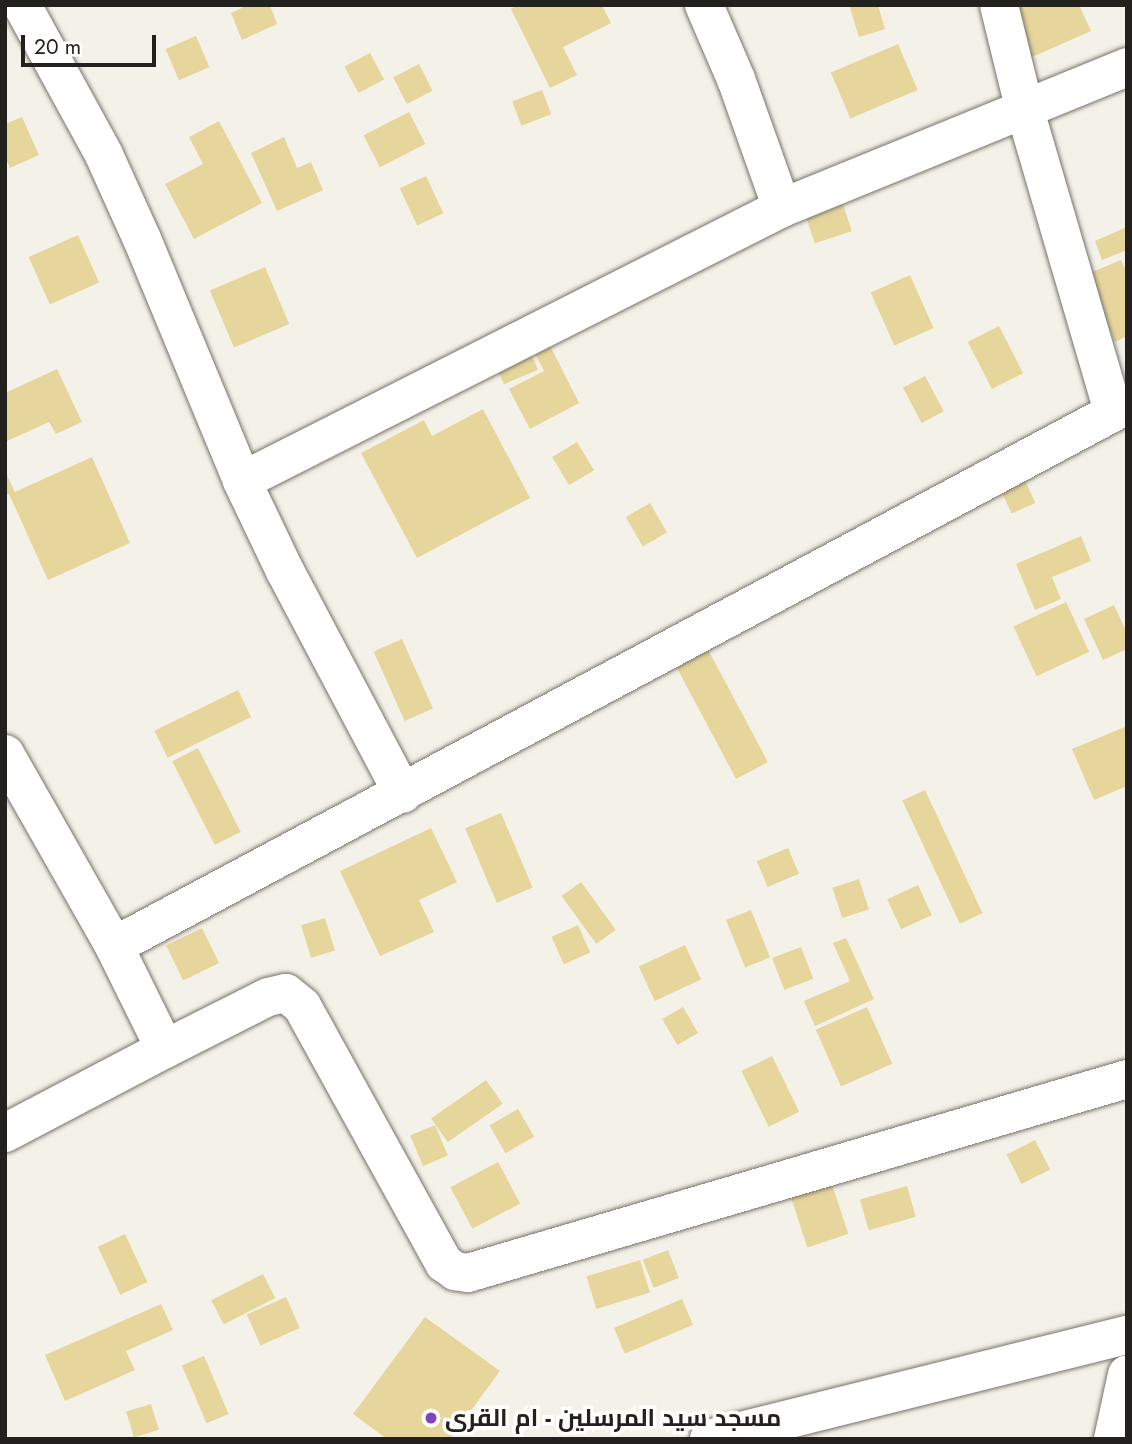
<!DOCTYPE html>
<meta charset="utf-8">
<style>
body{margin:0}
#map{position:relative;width:1132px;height:1444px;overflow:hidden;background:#f4f1e8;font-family:Jost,Cairo,sans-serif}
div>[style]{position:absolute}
.building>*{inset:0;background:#e7d69c;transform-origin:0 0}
.roads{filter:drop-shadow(0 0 2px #76736b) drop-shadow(0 0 2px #76736b)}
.minor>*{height:38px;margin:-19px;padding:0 19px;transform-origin:19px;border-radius:19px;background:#fff}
.dots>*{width:19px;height:19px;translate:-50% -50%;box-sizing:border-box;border:4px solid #fffefc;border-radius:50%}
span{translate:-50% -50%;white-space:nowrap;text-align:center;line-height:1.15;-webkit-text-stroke:7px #fffefc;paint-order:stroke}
.poi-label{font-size:24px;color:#22211d;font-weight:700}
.left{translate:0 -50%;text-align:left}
.frame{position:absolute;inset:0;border:7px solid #22211d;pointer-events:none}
.scale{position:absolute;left:21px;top:35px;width:135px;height:32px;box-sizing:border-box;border:4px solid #22211d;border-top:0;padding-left:9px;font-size:21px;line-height:24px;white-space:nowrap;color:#22211d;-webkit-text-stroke:5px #fffefc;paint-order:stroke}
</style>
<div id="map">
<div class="building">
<div style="clip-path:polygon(248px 5px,270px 5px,277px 24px,242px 40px,231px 13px)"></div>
<div style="clip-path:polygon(517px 5px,602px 5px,611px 23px,563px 47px,577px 75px,550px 88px,511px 9px)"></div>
<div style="clip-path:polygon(849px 5px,878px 5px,885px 29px,859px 37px)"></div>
<div style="clip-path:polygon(998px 5px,1079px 5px,1091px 31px,1023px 61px)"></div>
<div style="left:196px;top:36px;width:34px;height:33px;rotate:67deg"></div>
<div style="left:898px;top:44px;width:50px;height:73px;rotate:67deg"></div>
<div style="left:370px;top:53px;width:30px;height:29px;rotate:62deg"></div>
<div style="left:419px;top:64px;width:30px;height:29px;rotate:63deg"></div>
<div style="left:542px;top:90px;width:26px;height:32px;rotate:69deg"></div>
<div style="left:409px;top:112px;width:36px;height:51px;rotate:63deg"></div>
<div style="clip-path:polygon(22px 117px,39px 155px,10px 168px,5px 157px,5px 124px)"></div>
<div style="clip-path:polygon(219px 121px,262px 203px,194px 239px,165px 184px,203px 164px,189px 137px)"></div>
<div style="clip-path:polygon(284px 137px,297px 168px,311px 162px,323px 190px,277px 211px,251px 153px)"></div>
<div style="left:426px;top:176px;width:41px;height:29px;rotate:65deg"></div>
<div style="left:841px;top:198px;width:35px;height:39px;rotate:72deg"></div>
<div style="clip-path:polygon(1127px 227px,1127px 250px,1102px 260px,1095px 241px)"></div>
<div style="left:78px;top:235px;width:52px;height:54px;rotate:66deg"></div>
<div style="clip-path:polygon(1121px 260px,1127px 273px,1127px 336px,1115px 342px,1085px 275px)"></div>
<div style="left:265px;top:267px;width:62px;height:60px;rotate:67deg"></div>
<div style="left:910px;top:275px;width:58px;height:43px;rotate:66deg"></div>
<div style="left:999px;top:326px;width:53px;height:35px;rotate:63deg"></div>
<div style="clip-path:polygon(542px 330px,579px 403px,530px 429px,509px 389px,544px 371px,527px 338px)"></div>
<div style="left:527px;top:344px;width:28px;height:37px;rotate:67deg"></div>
<div style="clip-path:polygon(57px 369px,82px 422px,56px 434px,49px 422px,5px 442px,5px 393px)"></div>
<div style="left:925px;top:376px;width:40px;height:25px;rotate:62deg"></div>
<div style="clip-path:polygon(483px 409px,530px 498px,417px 558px,361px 453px,424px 420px,432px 436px)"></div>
<div style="left:577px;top:442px;width:33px;height:29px;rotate:59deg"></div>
<div style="clip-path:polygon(92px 457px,130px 543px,48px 580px,9px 494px,5px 495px,5px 471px,15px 492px)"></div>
<div style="left:1021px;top:471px;width:35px;height:26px;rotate:66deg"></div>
<div style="left:650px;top:503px;width:34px;height:28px;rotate:60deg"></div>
<div style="clip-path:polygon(1081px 536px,1091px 561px,1052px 577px,1061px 599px,1035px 610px,1016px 564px)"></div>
<div style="left:1066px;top:602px;width:55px;height:58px;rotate:65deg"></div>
<div style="clip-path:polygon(1114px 605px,1127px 633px,1127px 649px,1103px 660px,1084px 619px)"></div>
<div style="left:402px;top:639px;width:76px;height:31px;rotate:66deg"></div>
<div style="left:704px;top:642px;width:136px;height:36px;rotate:62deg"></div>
<div style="left:238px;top:690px;width:30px;height:93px;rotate:64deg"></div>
<div style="clip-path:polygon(1127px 726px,1127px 786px,1094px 800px,1072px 749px)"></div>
<div style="left:198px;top:748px;width:94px;height:29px;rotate:63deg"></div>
<div style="left:925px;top:790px;width:136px;height:25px;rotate:65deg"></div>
<div style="left:501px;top:813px;width:81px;height:39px;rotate:67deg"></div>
<div style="clip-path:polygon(431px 828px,457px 882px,419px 900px,434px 932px,380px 956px,340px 871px)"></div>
<div style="left:788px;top:848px;width:28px;height:34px;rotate:67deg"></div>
<div style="left:859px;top:879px;width:32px;height:28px;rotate:72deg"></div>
<div style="left:581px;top:882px;width:59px;height:24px;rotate:54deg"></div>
<div style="left:918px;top:885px;width:33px;height:34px;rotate:65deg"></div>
<div style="left:751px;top:910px;width:51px;height:27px;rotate:68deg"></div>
<div style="left:325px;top:918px;width:34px;height:25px;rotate:73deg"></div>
<div style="left:578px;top:925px;width:30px;height:29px;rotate:66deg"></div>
<div style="left:202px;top:928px;width:39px;height:40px;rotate:64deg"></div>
<div style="clip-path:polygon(846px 938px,874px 999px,815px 1026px,804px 1001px,850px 981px,833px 943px)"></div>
<div style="left:685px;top:945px;width:38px;height:51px;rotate:65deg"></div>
<div style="left:801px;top:947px;width:34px;height:31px;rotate:69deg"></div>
<div style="left:683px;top:1007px;width:30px;height:24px;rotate:60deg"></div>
<div style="left:867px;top:1007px;width:62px;height:56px;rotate:66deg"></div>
<div style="left:772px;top:1056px;width:62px;height:34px;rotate:64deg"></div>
<div style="left:486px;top:1080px;width:29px;height:67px;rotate:55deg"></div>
<div style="left:518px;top:1109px;width:32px;height:33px;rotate:60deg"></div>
<div style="left:435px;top:1125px;width:33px;height:27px;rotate:67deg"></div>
<div style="left:1035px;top:1140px;width:33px;height:32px;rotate:63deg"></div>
<div style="left:498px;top:1162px;width:47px;height:54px;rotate:62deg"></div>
<div style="left:830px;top:1178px;width:59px;height:43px;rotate:72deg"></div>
<div style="left:907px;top:1186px;width:32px;height:49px;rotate:74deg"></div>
<div style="left:125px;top:1234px;width:53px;height:30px;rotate:65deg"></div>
<div style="left:668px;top:1250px;width:30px;height:27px;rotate:69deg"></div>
<div style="left:640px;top:1260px;width:34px;height:56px;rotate:73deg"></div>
<div style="left:263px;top:1274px;width:27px;height:58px;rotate:63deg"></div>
<div style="left:286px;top:1297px;width:34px;height:43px;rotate:66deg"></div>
<div style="left:682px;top:1299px;width:28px;height:74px;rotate:67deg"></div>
<div style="clip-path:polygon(161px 1304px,173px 1330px,126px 1351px,135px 1370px,65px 1401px,45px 1355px)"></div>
<div style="clip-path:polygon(425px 1317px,500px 1371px,450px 1439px,387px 1439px,353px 1414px)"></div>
<div style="left:204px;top:1356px;width:63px;height:24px;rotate:67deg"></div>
<div style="left:151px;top:1404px;width:27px;height:26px;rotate:73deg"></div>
</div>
<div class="roads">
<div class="minor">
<div style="left:22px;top:5px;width:171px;rotate:61.3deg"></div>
<div style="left:104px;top:155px;width:92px;rotate:65.7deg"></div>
<div style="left:142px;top:239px;width:262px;rotate:67.5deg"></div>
<div style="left:242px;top:481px;width:605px;rotate:-26.82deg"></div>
<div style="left:782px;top:208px;width:373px;rotate:-22.2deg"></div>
<div style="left:704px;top:5px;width:81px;rotate:66.6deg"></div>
<div style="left:736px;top:79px;width:137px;rotate:70.4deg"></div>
<div style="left:999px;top:5px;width:105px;rotate:76.2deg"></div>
<div style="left:1024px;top:107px;width:318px;rotate:73.7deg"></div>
<div style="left:242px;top:481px;width:100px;rotate:64.5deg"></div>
<div style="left:285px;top:571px;width:252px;rotate:62.1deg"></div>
<div style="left:5px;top:754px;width:221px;rotate:60.4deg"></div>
<div style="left:114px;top:946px;width:115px;rotate:63.7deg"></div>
<div style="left:165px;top:1049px;width:181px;rotate:152.3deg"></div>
<div style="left:114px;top:946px;width:1148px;rotate:-28.1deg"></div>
<div style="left:165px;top:1049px;width:115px;rotate:-26.8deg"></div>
<div style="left:268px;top:997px;width:18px;rotate:-13deg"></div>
<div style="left:286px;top:993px;width:21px;rotate:39deg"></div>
<div style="left:302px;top:1006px;width:294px;rotate:61.1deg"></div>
<div style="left:444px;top:1263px;width:14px;rotate:36deg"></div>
<div style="left:455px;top:1271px;width:13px;rotate:9deg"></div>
<div style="left:468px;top:1273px;width:687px;rotate:-16.4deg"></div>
<div style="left:709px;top:1439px;width:431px;rotate:-14deg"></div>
<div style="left:1113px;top:1439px;width:66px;rotate:-77.8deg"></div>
</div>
</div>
<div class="dots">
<div style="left:431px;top:1418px;background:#8144ba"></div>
</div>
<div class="poi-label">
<span class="left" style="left:445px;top:1418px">مسجد سيد المرسلين - ام القرى</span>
</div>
<div class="frame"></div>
<div class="scale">20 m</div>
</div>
